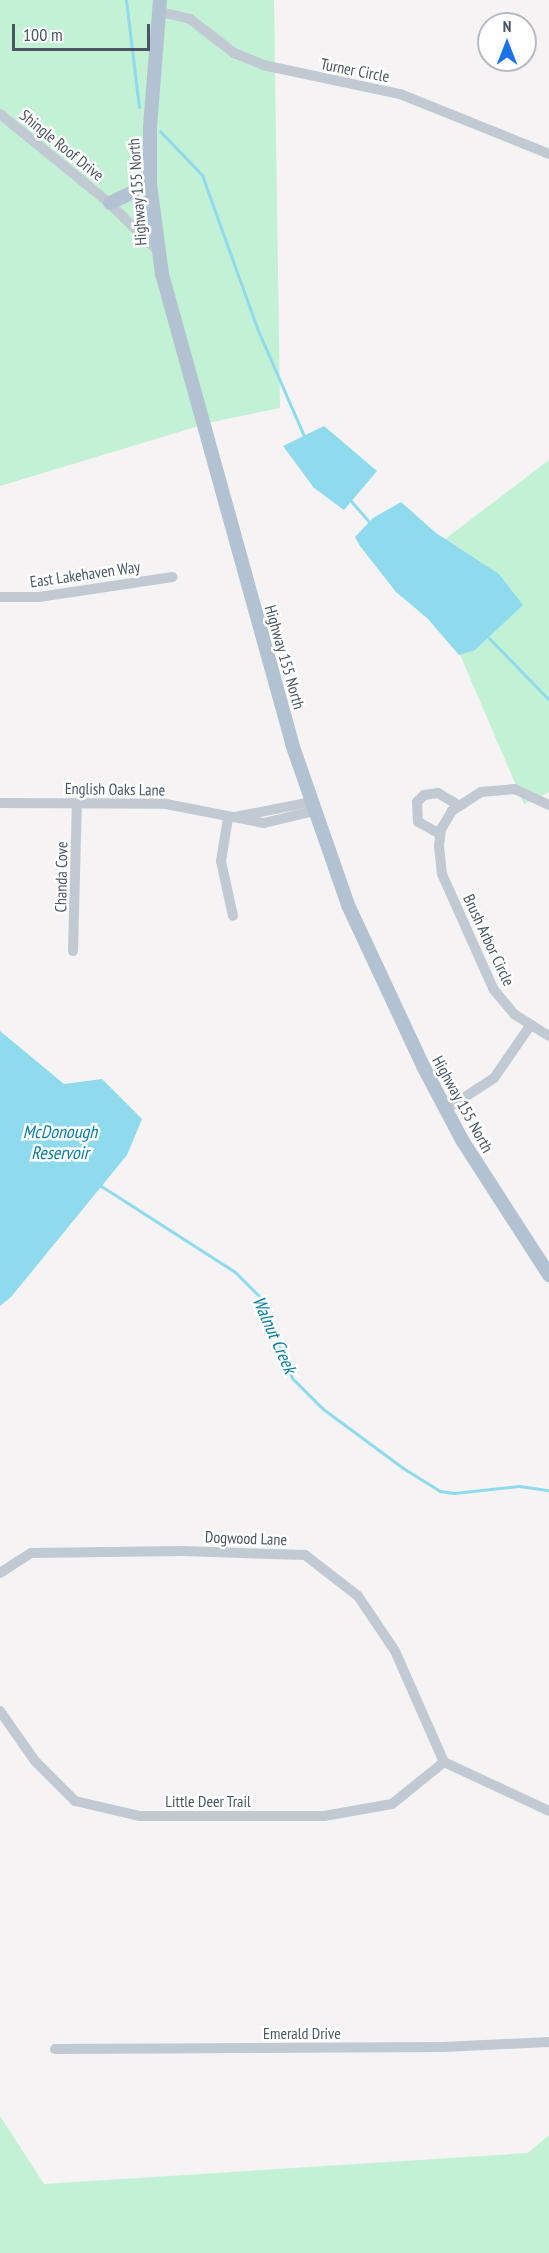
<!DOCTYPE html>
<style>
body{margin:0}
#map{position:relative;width:549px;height:2253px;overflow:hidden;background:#f5f3f3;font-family:"PT Sans Narrow",sans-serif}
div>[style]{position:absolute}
.green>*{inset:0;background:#c3f1d5}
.water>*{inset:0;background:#90daee}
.stream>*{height:3px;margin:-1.5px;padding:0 1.5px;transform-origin:1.5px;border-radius:1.5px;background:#90daee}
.minor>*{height:10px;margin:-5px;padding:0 5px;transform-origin:5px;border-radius:5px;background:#c1cad2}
.major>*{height:14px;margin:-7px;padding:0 7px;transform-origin:7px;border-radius:7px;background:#b3c2d1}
span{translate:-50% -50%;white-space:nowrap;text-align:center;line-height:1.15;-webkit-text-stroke:5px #fff;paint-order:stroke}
.street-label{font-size:16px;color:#4a5661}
.water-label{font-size:18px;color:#0c7c9b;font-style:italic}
.north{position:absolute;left:477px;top:12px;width:60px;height:60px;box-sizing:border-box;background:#fff;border:2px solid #b7bbc0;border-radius:50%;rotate:0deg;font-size:16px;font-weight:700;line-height:24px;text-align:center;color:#4a5661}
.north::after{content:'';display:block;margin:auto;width:21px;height:27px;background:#1a73e8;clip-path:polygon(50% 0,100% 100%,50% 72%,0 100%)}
.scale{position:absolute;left:12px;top:24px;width:138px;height:27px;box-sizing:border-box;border:3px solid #4a5661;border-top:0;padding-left:8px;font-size:18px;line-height:21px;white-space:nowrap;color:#4a5661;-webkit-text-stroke:4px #fff;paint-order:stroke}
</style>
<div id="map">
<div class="green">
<div style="clip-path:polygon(0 0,274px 0,280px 408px,212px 422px,0 486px)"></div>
<div style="clip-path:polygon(549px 460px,549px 792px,524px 804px,419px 559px)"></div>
<div style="clip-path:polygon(0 2116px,44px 2184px,528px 2153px,549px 2135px,549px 2253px,0 2253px)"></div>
</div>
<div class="water">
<div style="clip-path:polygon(324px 426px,377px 471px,344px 510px,314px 488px,283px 446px)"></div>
<div style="clip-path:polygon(401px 502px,436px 533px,499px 574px,523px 605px,475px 650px,459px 655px,427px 618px,396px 592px,360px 546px,355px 537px,373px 518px)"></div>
<div style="clip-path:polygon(0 1031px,64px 1084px,102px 1079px,142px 1119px,127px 1155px,11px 1297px,0 1306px)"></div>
</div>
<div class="stream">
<div style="left:126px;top:0;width:108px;rotate:83.1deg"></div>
<div style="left:160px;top:131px;width:61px;rotate:46.3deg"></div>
<div style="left:202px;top:175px;width:163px;rotate:70.2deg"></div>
<div style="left:257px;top:328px;width:118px;rotate:66.5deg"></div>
<div style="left:351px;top:501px;width:28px;rotate:49deg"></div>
<div style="left:489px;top:638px;width:86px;rotate:45.9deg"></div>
<div style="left:98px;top:1184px;width:163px;rotate:32.7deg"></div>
<div style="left:235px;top:1272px;width:35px;rotate:45deg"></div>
<div style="left:260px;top:1297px;width:87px;rotate:68.4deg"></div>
<div style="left:292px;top:1378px;width:44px;rotate:45deg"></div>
<div style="left:323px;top:1409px;width:99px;rotate:36.4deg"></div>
<div style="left:403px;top:1468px;width:44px;rotate:31.9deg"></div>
<div style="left:440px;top:1491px;width:14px;rotate:8deg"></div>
<div style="left:454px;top:1493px;width:65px;rotate:-6.1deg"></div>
<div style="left:519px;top:1486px;width:30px;rotate:8deg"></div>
</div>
<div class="minor">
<div style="left:160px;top:12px;width:31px;rotate:13deg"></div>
<div style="left:190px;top:19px;width:56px;rotate:37.7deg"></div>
<div style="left:234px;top:53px;width:31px;rotate:22deg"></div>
<div style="left:263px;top:65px;width:140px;rotate:12deg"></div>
<div style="left:400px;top:94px;width:161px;rotate:21.9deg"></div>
<div style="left:0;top:114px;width:138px;rotate:39.1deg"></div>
<div style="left:107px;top:201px;width:70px;rotate:44.4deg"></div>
<div style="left:0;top:597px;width:39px"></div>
<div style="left:39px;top:597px;width:135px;rotate:-8.5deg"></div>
<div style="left:0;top:803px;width:166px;rotate:0.3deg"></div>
<div style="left:166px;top:804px;width:100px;rotate:11deg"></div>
<div style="left:264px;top:823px;width:51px;rotate:-13.5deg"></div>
<div style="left:549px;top:805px;width:38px;rotate:-155deg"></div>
<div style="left:515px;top:789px;width:34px;rotate:175deg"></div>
<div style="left:481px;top:792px;width:35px;rotate:147deg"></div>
<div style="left:452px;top:811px;width:21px;rotate:121deg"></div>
<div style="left:441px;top:829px;width:17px;rotate:97deg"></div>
<div style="left:439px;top:846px;width:28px;rotate:84deg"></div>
<div style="left:442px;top:874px;width:127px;rotate:65.9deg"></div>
<div style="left:494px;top:990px;width:31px;rotate:50deg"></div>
<div style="left:514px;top:1014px;width:41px;rotate:32.2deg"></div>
<div style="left:235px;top:817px;width:77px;rotate:-11.2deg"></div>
<div style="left:228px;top:818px;width:44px;rotate:99.2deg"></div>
<div style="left:221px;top:861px;width:56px;rotate:77.7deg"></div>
<div style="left:440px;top:834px;width:25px;rotate:-151deg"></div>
<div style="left:418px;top:822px;width:20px;rotate:-93deg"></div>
<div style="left:417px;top:802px;width:10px;rotate:-45deg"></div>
<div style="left:424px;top:795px;width:14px;rotate:-8deg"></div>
<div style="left:438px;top:793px;width:23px;rotate:31deg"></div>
<div style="left:73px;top:951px;width:148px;rotate:-88.5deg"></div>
<div style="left:445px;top:1110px;width:59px;rotate:-33.1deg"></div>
<div style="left:494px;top:1078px;width:63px;rotate:-55.3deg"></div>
<div style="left:0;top:1573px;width:37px;rotate:-33deg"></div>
<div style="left:31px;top:1553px;width:151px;rotate:-0.8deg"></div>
<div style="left:182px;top:1551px;width:123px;rotate:1.9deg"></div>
<div style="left:305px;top:1555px;width:67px;rotate:37.7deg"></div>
<div style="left:358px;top:1596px;width:66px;rotate:56.1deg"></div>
<div style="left:395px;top:1651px;width:121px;rotate:66.2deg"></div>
<div style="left:444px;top:1762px;width:116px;rotate:25deg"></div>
<div style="left:0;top:1711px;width:61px;rotate:55deg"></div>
<div style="left:35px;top:1761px;width:57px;rotate:45deg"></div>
<div style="left:75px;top:1801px;width:67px;rotate:13deg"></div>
<div style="left:140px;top:1816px;width:184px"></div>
<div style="left:324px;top:1816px;width:69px;rotate:-10deg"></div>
<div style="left:392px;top:1804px;width:67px;rotate:-38.9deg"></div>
<div style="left:55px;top:2049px;width:388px;rotate:-0.3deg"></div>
<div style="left:443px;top:2047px;width:106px;rotate:-2.7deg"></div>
</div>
<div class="major">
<div style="left:160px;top:0;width:126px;rotate:94.5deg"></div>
<div style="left:150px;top:126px;width:58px;rotate:90deg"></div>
<div style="left:150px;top:184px;width:91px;rotate:82.4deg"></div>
<div style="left:162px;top:274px;width:488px;rotate:74.5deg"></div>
<div style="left:292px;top:744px;width:170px;rotate:70.8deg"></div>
<div style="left:348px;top:905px;width:178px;rotate:65deg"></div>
<div style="left:423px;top:1066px;width:84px;rotate:62.2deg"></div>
<div style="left:462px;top:1140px;width:161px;rotate:57.2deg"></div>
<div style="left:110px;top:203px;width:44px;rotate:-25.4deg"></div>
</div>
<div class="street-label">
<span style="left:355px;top:70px;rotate:11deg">Turner Circle</span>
<span style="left:62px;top:145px;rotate:39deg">Shingle Roof Drive</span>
<span style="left:137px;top:192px;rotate:-94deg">Highway 155 North</span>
<span style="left:85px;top:574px;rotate:-8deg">East Lakehaven Way</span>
<span style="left:285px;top:657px;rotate:74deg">Highway 155 North</span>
<span style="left:115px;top:789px;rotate:1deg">English Oaks Lane</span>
<span style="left:61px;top:877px;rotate:-89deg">Chanda Cove</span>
<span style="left:489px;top:940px;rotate:65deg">Brush Arbor Circle</span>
<span style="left:463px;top:1104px;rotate:61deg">Highway 155 North</span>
<span style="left:246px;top:1538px;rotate:2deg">Dogwood Lane</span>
<span style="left:208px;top:1801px">Little Deer Trail</span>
<span style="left:302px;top:2033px">Emerald Drive</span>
</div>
<div class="water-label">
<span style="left:60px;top:1143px">McDonough<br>Reservoir</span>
<span style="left:274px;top:1335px;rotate:66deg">Walnut Creek</span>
</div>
<div class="north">N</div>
<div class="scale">100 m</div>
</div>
